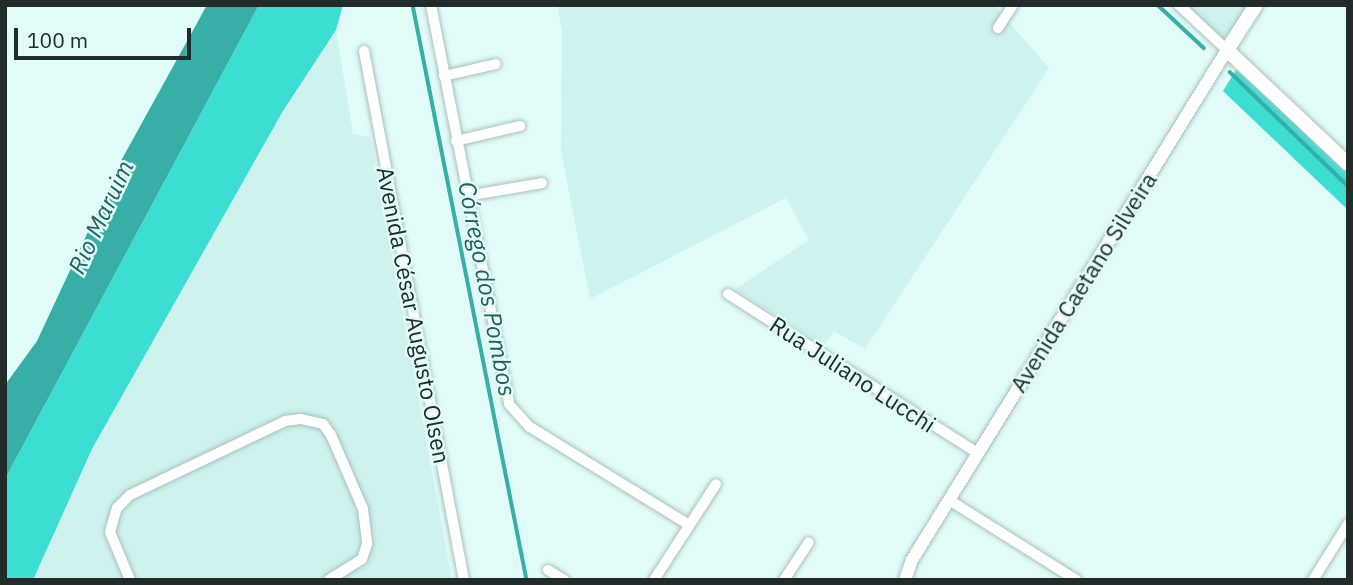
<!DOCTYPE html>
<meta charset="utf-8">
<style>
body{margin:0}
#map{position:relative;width:1353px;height:585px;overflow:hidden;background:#e1fbf8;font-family:"IBM Plex Sans",sans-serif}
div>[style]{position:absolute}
.built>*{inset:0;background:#cef2ee}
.forest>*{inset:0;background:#3cded4}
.water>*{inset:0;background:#37aea6}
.stream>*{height:3.5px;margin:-1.75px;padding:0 1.75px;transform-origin:1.75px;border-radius:1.75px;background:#37aea6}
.roads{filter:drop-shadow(0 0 2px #a8c1be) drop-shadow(0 0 2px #a8c1be)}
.minor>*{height:10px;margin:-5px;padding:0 5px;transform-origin:5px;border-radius:5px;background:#fff}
.tertiary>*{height:12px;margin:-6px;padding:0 6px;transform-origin:6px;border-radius:6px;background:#fff}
.secondary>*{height:14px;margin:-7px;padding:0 7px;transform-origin:7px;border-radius:7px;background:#fff}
span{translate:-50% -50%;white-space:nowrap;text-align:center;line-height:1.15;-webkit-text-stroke:5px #e1fbf8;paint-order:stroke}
.street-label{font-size:23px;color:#212b2a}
.water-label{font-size:24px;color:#21605c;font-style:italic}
.frame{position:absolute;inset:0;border:7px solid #212b2a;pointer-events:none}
.scale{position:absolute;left:14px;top:28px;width:177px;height:32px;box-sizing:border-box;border:4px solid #212b2a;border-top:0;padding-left:9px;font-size:21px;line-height:24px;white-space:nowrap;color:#212b2a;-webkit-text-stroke:5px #e1fbf8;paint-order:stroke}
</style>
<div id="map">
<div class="built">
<div style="clip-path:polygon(557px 5px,994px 5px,1049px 68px,865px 349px,834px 331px,824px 345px,735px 289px,809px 240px,786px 198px,590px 299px,561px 151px,562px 31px)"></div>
<div style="clip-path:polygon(1186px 5px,1250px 5px,1226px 42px)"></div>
<div style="clip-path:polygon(336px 30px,353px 134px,370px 137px,452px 580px,33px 580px,92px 449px,283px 111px)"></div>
</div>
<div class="forest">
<div style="clip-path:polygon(259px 5px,343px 5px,336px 30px,283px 111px,92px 449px,33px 580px,5px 580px,5px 479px)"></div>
<div style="clip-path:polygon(1236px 70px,1348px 169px,1348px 210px,1223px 91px)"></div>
</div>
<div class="water">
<div style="clip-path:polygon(207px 5px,259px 5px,5px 479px,5px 385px,37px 341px,122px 159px)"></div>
</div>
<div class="stream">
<div style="left:413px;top:5px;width:586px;rotate:78.79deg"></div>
<div style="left:1158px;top:5px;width:63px;rotate:43.1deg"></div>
<div style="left:1230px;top:72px;width:164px;rotate:44deg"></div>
</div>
<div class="roads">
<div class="minor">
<div style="left:431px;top:5px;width:407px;rotate:78.9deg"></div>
<div style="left:509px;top:404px;width:31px;rotate:48deg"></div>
<div style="left:530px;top:427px;width:187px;rotate:31.6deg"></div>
<div style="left:1179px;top:5px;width:66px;rotate:43.2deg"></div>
<div style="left:998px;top:28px;width:27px;rotate:-57deg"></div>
<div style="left:364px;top:51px;width:538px;rotate:79.3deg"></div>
<div style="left:444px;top:76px;width:53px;rotate:-13deg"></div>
<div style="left:456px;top:141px;width:66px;rotate:-13.2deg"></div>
<div style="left:467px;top:196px;width:76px;rotate:-9.8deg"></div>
<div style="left:728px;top:294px;width:296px;rotate:32.5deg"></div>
<div style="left:949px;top:500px;width:150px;rotate:32.2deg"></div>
<div style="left:548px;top:570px;width:19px;rotate:32deg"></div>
<div style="left:130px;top:580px;width:52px;rotate:-112.6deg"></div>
<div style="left:110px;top:532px;width:25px;rotate:-74deg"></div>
<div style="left:117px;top:508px;width:18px;rotate:-45deg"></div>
<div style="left:130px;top:495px;width:172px;rotate:-25.5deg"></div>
<div style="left:285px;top:421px;width:16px;rotate:-7deg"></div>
<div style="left:301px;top:419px;width:23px;rotate:13deg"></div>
<div style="left:323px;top:424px;width:14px;rotate:54deg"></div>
<div style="left:331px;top:435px;width:81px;rotate:66.6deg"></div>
<div style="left:363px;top:509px;width:35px;rotate:83deg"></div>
<div style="left:367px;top:544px;width:16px;rotate:108deg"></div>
<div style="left:362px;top:559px;width:39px;rotate:148deg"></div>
<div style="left:654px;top:580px;width:114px;rotate:-57.1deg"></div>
<div style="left:784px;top:580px;width:45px;rotate:-56.7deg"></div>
<div style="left:1313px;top:580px;width:66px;rotate:-58deg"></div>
</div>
<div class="tertiary">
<div style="left:905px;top:580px;width:21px;rotate:-71deg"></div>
<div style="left:912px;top:560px;width:599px;rotate:-58.3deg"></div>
</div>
<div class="secondary">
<div style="left:1256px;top:5px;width:54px;rotate:122.8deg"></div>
<div style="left:1227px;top:50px;width:166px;rotate:43.3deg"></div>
</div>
</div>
<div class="street-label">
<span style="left:1083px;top:282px;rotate:-58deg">Avenida Caetano Silveira</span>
<span style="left:414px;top:315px;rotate:79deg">Avenida César Augusto Olsen</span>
<span style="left:853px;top:374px;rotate:33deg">Rua Juliano Lucchi</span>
</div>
<div class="water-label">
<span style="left:101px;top:217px;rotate:-65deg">Rio Maruim</span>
<span style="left:487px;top:289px;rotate:79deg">Córrego dos Pombos</span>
</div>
<div class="frame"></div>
<div class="scale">100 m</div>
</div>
